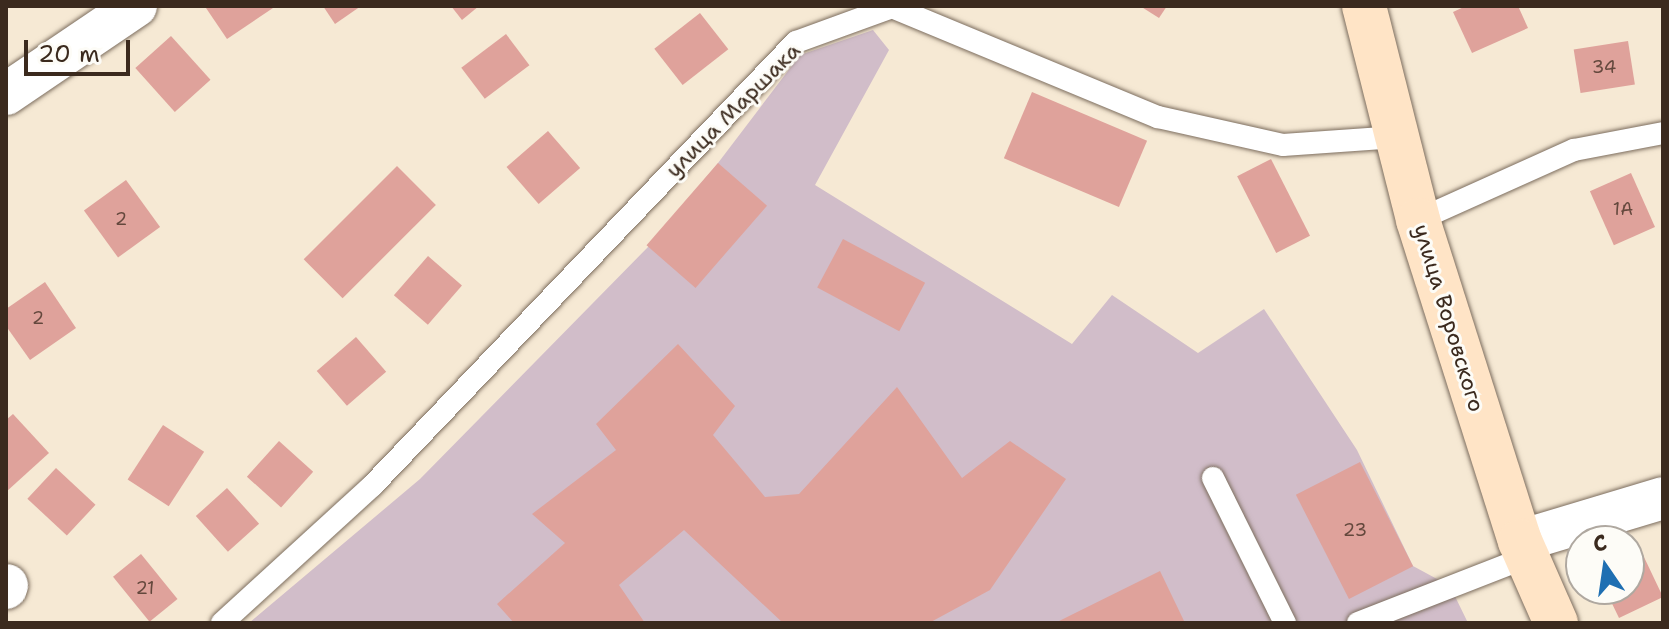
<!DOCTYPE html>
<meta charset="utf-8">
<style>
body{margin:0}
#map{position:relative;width:1669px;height:629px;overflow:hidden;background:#f6e9d4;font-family:"Shantell Sans",sans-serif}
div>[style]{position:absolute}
.industrial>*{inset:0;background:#d1bdc9}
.building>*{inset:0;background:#dfa29b;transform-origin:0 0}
.roads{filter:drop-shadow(0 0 2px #7c6d5e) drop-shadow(0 0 2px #7c6d5e)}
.lane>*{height:22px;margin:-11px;padding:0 11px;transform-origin:11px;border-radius:11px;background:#fff}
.street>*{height:42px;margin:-21px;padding:0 21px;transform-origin:21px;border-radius:21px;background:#fff}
.secondary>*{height:44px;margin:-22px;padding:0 22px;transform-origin:22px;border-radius:22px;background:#ffe4c6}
span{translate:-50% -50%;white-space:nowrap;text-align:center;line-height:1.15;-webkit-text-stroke:6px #fdfcf7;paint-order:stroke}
.number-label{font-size:18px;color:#64483d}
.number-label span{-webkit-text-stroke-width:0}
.street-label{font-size:22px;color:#3b2a1e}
.frame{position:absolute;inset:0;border:8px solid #3b2a1e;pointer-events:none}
.north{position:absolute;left:1565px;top:525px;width:80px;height:80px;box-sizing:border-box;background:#fdfcf7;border:2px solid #afa8a0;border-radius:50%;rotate:347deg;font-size:22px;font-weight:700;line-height:32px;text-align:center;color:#3b2a1e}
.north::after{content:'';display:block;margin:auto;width:28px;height:36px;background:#1f6fb2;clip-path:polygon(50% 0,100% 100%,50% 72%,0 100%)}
.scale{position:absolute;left:24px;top:40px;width:106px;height:36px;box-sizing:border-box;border:4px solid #3b2a1e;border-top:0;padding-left:10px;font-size:24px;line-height:28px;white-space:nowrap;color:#3b2a1e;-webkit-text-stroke:6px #fdfcf7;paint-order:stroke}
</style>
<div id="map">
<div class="industrial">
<div style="clip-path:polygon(873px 30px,889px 50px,815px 185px,1072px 344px,1112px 295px,1198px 353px,1264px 309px,1357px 450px,1413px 566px,1450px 586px,1468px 623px,249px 623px,420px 479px,648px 247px,718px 163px,800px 55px)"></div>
</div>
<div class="building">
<div style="clip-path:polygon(209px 6px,272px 6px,273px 8px,227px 39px,206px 8px)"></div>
<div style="clip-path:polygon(323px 6px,361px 6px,335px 24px)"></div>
<div style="clip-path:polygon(451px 6px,479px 6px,462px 20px)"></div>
<div style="clip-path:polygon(1140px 6px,1167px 6px,1159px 18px)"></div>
<div style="clip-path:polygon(1466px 6px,1518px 6px,1528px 28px,1472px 53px,1453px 12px)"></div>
<div style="left:700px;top:13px;width:46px;height:58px;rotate:52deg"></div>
<div style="left:506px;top:34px;width:39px;height:56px;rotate:53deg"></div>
<div style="left:171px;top:36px;width:59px;height:48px;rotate:48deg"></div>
<div style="left:1628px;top:41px;width:44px;height:55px;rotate:81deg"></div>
<div style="left:1032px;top:92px;width:125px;height:72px;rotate:23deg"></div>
<div style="left:548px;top:131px;width:49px;height:55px;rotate:49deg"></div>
<div style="left:1271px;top:159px;width:86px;height:38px;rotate:63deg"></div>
<div style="left:718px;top:163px;width:65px;height:109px;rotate:41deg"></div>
<div style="left:397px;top:166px;width:55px;height:132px;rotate:45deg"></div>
<div style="left:1631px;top:173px;width:59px;height:45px;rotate:66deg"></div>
<div style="left:126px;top:180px;width:58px;height:52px;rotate:54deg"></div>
<div style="left:843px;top:239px;width:93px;height:55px;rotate:28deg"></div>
<div style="left:428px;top:256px;width:45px;height:52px;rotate:41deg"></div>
<div style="clip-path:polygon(45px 282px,76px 328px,30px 360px,6px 326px,6px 309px)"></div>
<div style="left:356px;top:337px;width:46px;height:52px;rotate:49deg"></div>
<div style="clip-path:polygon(678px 344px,735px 406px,713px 435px,765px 497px,799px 494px,897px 387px,962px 478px,1010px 441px,1066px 479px,990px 590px,929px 623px,783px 623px,684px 530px,619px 585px,645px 623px,514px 623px,497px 604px,565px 543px,532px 514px,616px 450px,596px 424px)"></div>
<div style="clip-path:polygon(13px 414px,49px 453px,6px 492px,6px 420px)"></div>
<div style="left:163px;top:425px;width:49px;height:65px;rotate:33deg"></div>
<div style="left:279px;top:441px;width:46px;height:48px;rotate:42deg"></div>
<div style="left:1360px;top:462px;width:117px;height:72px;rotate:63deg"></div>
<div style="left:56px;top:468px;width:54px;height:42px;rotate:43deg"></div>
<div style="left:227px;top:488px;width:48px;height:42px;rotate:48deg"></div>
<div style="left:141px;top:554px;width:58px;height:36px;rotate:51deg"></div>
<div style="clip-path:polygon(1643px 555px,1663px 597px,1619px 618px,1605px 589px,1629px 589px,1629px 562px)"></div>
<div style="clip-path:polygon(1160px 571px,1185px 623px,1055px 623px)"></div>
</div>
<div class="roads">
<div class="lane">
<div style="left:1418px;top:220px;width:171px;rotate:-24.2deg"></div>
<div style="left:1574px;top:150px;width:91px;rotate:-10.8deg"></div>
<div style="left:1213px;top:478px;width:162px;rotate:63.6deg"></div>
<div style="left:222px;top:623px;width:203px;rotate:-42.4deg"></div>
<div style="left:372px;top:486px;width:614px;rotate:-46.32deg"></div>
<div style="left:796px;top:42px;width:102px;rotate:-20deg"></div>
<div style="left:892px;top:7px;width:288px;rotate:22.5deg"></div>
<div style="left:1158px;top:117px;width:128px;rotate:12.6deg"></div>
<div style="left:1283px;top:145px;width:114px;rotate:-4deg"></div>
<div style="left:1358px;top:623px;width:181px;rotate:-21.3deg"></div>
</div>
<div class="street">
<div style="left:6px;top:94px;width:157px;rotate:-34.1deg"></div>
<div style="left:1520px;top:541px;width:149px;rotate:-16.7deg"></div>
<div style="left:6px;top:588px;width:3px;rotate:-72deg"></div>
</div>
<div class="secondary">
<div style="left:1364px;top:6px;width:221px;rotate:75.8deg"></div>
<div style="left:1418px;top:220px;width:337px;rotate:72.4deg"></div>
<div style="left:1520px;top:541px;width:90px;rotate:66.3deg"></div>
</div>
</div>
<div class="number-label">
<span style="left:1604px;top:67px">34</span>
<span style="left:1623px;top:209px">1А</span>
<span style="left:121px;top:219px">2</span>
<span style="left:38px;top:318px">2</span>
<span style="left:1355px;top:530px">23</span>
<span style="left:145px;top:588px">21</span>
</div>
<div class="street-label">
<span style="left:733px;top:110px;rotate:-45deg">улица Маршака</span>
<span style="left:1449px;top:318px;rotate:73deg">улица Воровского</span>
</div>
<div class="frame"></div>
<div class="north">С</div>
<div class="scale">20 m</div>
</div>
